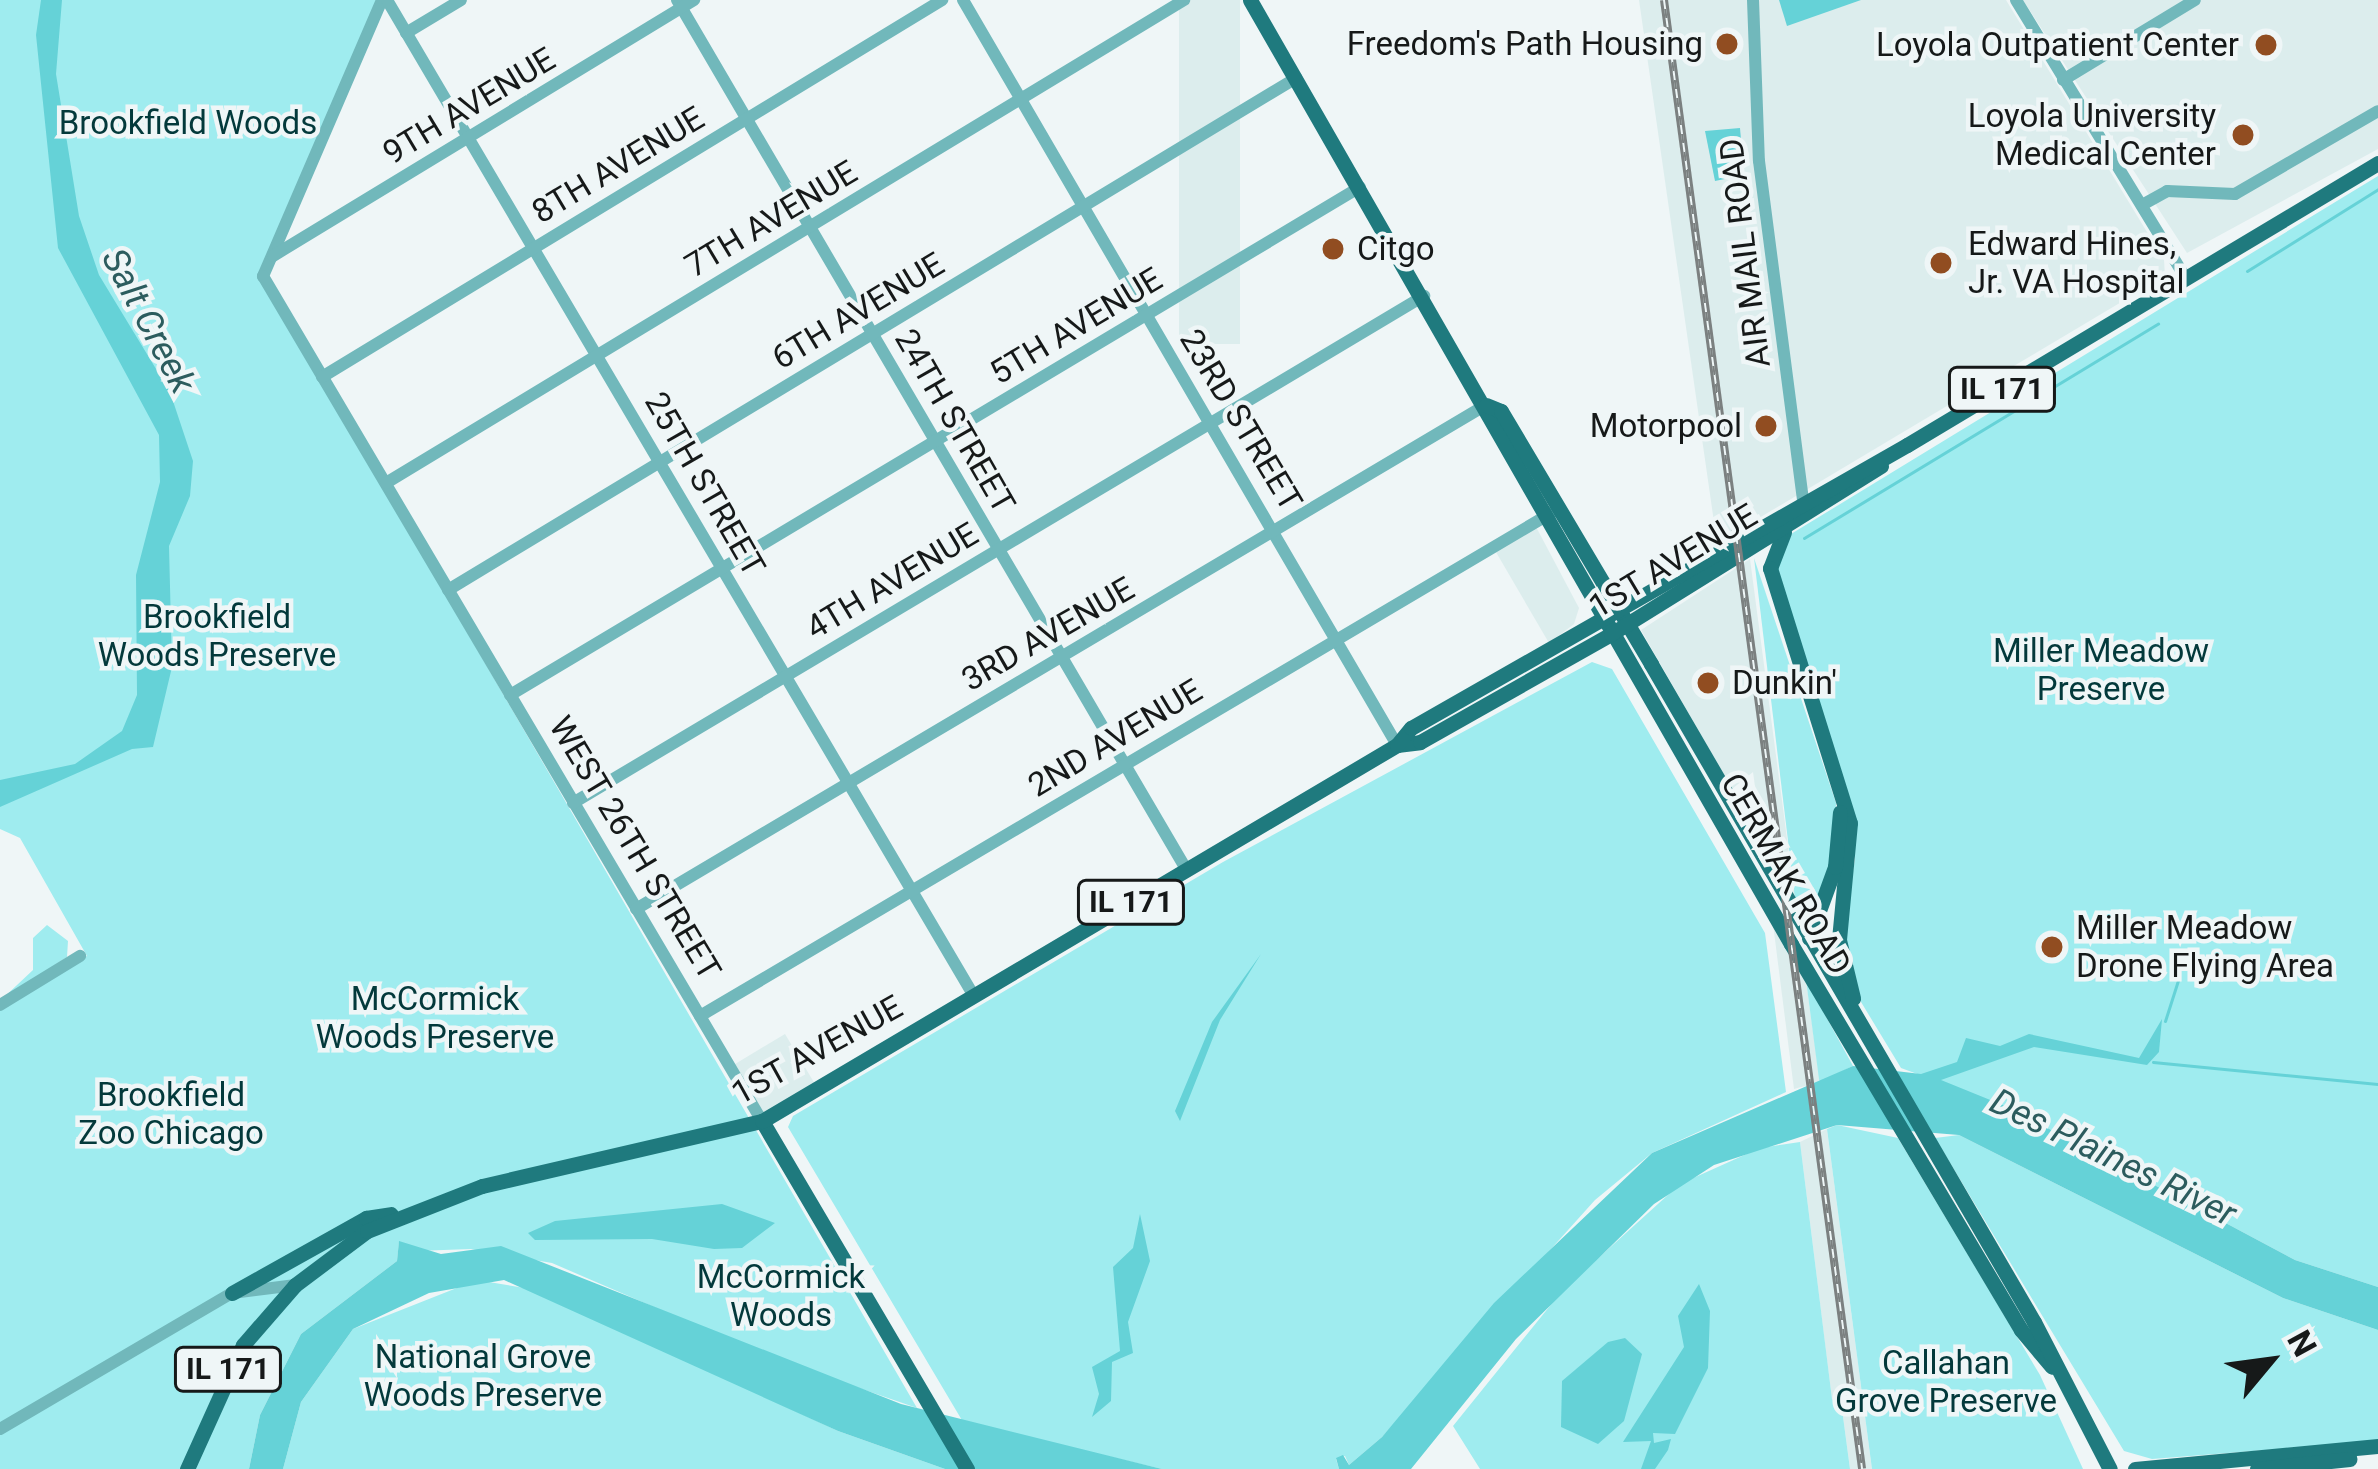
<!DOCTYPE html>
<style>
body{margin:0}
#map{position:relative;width:2378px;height:1469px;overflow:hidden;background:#eff6f7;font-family:Roboto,sans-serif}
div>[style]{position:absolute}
.built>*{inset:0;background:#dceded;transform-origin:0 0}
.green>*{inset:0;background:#9fecef}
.water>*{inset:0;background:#65d2d7}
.stream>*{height:3px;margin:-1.5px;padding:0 1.5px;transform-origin:1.5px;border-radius:1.5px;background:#65d2d7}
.minor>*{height:12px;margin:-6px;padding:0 6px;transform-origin:6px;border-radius:6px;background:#71b8bb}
.major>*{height:15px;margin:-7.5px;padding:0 7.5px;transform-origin:7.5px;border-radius:7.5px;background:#1f7a7e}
.rail>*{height:8px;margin-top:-4px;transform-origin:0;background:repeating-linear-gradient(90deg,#eff6f7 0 9px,#7b8080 0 18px);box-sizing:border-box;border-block:3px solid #7b8080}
.dots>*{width:33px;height:33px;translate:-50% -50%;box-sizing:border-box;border:6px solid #eff6f7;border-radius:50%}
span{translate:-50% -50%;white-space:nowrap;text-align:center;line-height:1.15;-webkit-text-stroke:9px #eff6f7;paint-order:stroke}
.shield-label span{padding:3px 9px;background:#eff6f7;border:3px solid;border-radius:9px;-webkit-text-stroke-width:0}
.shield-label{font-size:30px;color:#161919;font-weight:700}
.poi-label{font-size:33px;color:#161919}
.right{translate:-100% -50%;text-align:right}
.left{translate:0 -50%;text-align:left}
.street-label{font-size:33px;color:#161919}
.park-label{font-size:33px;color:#03393b}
.water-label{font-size:36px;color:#2c5c5e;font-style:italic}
.north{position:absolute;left:2210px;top:1301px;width:120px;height:120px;-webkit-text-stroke:9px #eff6f7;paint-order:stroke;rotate:61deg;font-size:33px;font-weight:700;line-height:48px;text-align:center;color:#161919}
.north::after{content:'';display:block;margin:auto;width:42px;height:54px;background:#161919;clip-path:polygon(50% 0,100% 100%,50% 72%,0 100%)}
</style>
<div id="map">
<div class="built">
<div style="left:1179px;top:0;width:61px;height:344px"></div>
<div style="clip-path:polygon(1639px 0,2006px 0,2164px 260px,2165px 276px,1717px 543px)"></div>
<div style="clip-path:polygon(2023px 0,2378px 0,2378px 149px,2187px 253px)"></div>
<div style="clip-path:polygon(1534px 523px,1579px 608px,1574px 624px,1549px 643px,1493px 547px)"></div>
<div style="clip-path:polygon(1750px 559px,1795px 899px,1763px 845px,1753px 772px,1732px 789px,1641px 630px)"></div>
<div style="clip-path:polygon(1773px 924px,1806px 980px,1820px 1082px,1794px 1089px)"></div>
<div style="left:785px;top:1034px;width:62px;height:63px;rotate:59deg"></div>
<div style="clip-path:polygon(1827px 1129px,1872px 1469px,1850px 1469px,1842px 1409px,1832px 1400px,1800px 1142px)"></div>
</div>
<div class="green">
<div style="clip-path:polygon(0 0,377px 0,259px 273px,917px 1408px,772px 1358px,552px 1263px,471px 1249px,416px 1251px,399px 1242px,397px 1261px,301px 1334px,260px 1415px,249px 1469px,0 1469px,0 1008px,87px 956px,20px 838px,0 829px)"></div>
<div style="clip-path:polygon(2378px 176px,2378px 1287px,2295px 1260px,2010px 1108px,1901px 1068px,1858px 997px,1843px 932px,1855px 859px,1852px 810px,1774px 572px,1791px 534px)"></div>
<div style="clip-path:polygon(1754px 558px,1836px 803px,1834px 855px,1809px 921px,1795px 899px)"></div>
<div style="clip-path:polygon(1592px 662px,1612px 669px,1765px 933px,1786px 1092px,1652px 1153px,1595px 1200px,1382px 1437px,1349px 1465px,1345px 1456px,1336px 1459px,1339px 1469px,1162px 1469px,963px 1422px,788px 1127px,793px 1116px,1223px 862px)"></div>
<div style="clip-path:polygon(47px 925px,68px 941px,67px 957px,0 1001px,33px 970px,33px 938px)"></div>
<div style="clip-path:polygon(1806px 980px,1853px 1066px,1820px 1082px,1819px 1079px)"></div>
<div style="clip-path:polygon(1837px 1125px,1898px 1138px,2040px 1375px,2083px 1469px,1872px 1469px,1827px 1129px)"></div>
<div style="clip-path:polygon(1959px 1135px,2283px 1298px,2378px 1330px,2378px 1441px,2152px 1459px,2124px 1451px,1935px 1138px)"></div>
<div style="clip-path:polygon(1800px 1142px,1832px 1399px,1842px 1409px,1850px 1469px,1480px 1469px,1453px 1426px,1562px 1291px,1680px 1184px,1760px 1148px)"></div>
<div style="clip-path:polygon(477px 1280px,537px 1290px,838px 1431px,945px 1469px,283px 1469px,301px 1402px,353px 1329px)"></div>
</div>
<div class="water">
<div style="clip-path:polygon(41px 0,62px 0,56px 74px,79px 216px,99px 275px,170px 392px,193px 461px,190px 496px,169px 546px,172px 667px,153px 747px,132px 749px,0 807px,0 780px,75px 764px,122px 731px,137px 695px,136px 575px,160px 482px,159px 435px,58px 248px,36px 35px)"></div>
<div style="clip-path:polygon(1779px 0,1861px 0,1787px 26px)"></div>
<div style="clip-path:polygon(1740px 128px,1744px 175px,1715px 181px,1705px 131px)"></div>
<div style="clip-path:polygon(1261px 954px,1220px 1020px,1180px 1121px,1175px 1111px,1212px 1022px)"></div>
<div style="clip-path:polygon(2162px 1019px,2159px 1052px,2147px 1065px,2034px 1047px,1941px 1080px,2010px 1108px,2295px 1260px,2378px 1287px,2378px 1330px,2283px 1298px,1959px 1135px,1837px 1125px,1714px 1165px,1654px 1204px,1516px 1339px,1411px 1469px,1339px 1469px,1336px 1458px,1343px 1455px,1349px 1465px,1382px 1437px,1494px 1303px,1652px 1153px,1853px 1066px,1921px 1074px,1957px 1062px,1966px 1038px,2000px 1046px,2029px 1034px,2139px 1058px)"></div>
<div style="clip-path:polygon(722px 1204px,775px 1223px,742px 1248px,714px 1249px,652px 1239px,535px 1240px,528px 1233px,555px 1221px)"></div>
<div style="clip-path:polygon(1140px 1214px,1150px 1261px,1128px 1322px,1133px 1353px,1112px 1362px,1111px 1401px,1092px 1417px,1099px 1394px,1092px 1367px,1120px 1351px,1113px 1267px,1133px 1248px)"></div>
<div style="clip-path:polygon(399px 1241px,441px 1254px,501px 1246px,901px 1404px,1162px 1469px,945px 1469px,838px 1431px,504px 1280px,429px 1293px,353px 1329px,301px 1402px,283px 1469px,249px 1469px,260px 1415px,301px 1334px,397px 1261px)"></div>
<div style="clip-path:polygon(1699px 1284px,1710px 1311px,1708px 1368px,1675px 1434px,1653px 1433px,1654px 1443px,1671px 1439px,1668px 1450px,1655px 1469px,1641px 1469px,1651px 1441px,1623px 1442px,1684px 1347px,1678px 1316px)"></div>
<div style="clip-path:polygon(1625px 1338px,1642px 1354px,1624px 1421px,1598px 1444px,1561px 1427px,1562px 1381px,1608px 1342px)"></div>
</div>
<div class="stream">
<div style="left:2247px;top:271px;width:155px;rotate:-32deg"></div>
<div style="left:1804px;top:538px;width:414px;rotate:-31.2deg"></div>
<div style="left:2165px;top:1021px;width:46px;rotate:-72.3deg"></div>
<div style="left:2153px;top:1062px;width:226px;rotate:5.6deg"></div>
</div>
<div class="minor">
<div style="left:382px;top:0;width:301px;rotate:113.3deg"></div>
<div style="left:263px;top:276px;width:981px;rotate:59.44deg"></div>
<div style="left:387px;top:0;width:1156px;rotate:59.49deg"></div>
<div style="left:677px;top:0;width:1007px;rotate:59.64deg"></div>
<div style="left:963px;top:0;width:862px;rotate:59.78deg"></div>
<div style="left:1753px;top:0;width:161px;rotate:87.9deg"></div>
<div style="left:1759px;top:161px;width:341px;rotate:82.6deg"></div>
<div style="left:2016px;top:0;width:326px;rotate:58.6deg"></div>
<div style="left:406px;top:33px;width:64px;rotate:-31deg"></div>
<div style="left:2063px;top:80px;width:154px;rotate:-31.2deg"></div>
<div style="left:2142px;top:205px;width:29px;rotate:-29deg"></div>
<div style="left:2167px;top:191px;width:68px;rotate:2.5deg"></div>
<div style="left:2235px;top:194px;width:165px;rotate:-30.1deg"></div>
<div style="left:273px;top:256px;width:493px;rotate:-31.3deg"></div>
<div style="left:322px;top:377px;width:726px;rotate:-31.3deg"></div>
<div style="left:386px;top:483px;width:933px;rotate:-31.18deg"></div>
<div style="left:448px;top:590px;width:991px;rotate:-31.12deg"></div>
<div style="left:510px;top:695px;width:990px;rotate:-30.86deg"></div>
<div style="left:573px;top:803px;width:991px;rotate:-30.79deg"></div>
<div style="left:636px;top:909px;width:988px;rotate:-30.67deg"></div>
<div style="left:0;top:1005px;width:94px;rotate:-31.5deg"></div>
<div style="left:700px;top:1016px;width:991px;rotate:-30.58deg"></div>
<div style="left:0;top:1429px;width:269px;rotate:-30.4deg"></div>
<div style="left:232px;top:1293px;width:64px;rotate:-7.2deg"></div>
</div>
<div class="major">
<div style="left:1250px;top:0;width:1088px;rotate:60.18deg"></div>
<div style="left:1791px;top:944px;width:449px;rotate:59.2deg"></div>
<div style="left:2021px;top:1330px;width:48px;rotate:50deg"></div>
<div style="left:1486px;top:405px;width:16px;rotate:22deg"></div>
<div style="left:1501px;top:411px;width:294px;rotate:59.3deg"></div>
<div style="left:1651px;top:664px;width:761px;rotate:59.8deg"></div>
<div style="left:2034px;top:1322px;width:165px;rotate:62.7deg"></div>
<div style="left:1784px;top:532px;width:39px;rotate:111deg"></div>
<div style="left:1770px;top:568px;width:267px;rotate:72.6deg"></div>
<div style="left:1850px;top:823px;width:118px;rotate:95.4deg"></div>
<div style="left:1839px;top:940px;width:60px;rotate:76.4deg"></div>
<div style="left:1397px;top:745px;width:23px;rotate:-7deg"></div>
<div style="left:1420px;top:742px;width:219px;rotate:-29.5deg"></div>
<div style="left:1611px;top:634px;width:318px;rotate:-31.9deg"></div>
<div style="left:1809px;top:938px;width:76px;rotate:-69.9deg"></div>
<div style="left:1835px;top:867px;width:55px;rotate:-84.8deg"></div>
<div style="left:762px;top:1121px;width:404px;rotate:59.5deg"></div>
<div style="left:232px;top:1293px;width:154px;rotate:-29.2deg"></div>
<div style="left:366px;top:1218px;width:25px;rotate:-9deg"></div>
<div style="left:187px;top:1469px;width:136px;rotate:-65.7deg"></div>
<div style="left:243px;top:1345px;width:79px;rotate:-49.1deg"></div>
<div style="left:295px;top:1285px;width:90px;rotate:-36.9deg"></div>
<div style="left:367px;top:1231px;width:123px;rotate:-21.4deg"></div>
<div style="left:482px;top:1186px;width:287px;rotate:-13.1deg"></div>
<div style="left:762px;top:1121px;width:738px;rotate:-30.63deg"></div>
<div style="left:1397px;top:745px;width:22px;rotate:-51deg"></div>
<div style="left:1411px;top:728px;width:571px;rotate:-29.71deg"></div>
<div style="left:1907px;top:445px;width:549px;rotate:-30.91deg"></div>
<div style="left:2135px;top:1469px;width:244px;rotate:-5.4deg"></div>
<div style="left:2257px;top:1469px;width:93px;rotate:-6.2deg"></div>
</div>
<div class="rail">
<div style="left:1664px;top:0;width:1482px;rotate:82.32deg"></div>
</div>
<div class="dots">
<div style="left:1727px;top:44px;background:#914d21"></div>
<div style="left:2266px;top:45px;background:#914d21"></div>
<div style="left:2243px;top:135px;background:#914d21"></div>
<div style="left:1333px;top:249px;background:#914d21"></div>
<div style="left:1941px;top:263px;background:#914d21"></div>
<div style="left:1766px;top:426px;background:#914d21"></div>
<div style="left:1708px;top:683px;background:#914d21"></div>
<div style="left:2052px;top:947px;background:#914d21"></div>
</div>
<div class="shield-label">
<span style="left:2002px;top:389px">IL 171</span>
<span style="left:1131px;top:902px">IL 171</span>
<span style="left:228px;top:1369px">IL 171</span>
</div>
<div class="poi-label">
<span class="right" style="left:1703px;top:44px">Freedom's Path Housing</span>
<span class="right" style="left:2239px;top:45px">Loyola Outpatient Center</span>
<span class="right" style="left:2216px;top:135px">Loyola University<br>Medical Center</span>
<span class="left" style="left:1968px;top:263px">Edward Hines,<br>Jr. VA Hospital</span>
<span class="left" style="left:1357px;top:249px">Citgo</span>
<span class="right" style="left:1742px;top:426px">Motorpool</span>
<span class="left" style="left:1732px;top:683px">Dunkin'</span>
<span class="left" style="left:2076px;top:947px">Miller Meadow<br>Drone Flying Area</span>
</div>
<div class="street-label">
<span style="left:469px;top:106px;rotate:-31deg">9TH AVENUE</span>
<span style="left:618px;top:165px;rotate:-31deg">8TH AVENUE</span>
<span style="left:771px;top:219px;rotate:-31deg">7TH AVENUE</span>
<span style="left:1745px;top:253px;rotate:-97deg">AIR MAIL ROAD</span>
<span style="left:858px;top:311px;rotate:-31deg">6TH AVENUE</span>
<span style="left:1076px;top:326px;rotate:-31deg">5TH AVENUE</span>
<span style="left:1241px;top:420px;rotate:59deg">23RD STREET</span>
<span style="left:955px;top:421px;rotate:60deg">24TH STREET</span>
<span style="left:705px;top:484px;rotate:60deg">25TH STREET</span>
<span style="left:1673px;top:561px;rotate:-31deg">1ST AVENUE</span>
<span style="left:892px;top:581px;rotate:-31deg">4TH AVENUE</span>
<span style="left:1048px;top:634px;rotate:-30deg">3RD AVENUE</span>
<span style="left:1115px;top:738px;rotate:-31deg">2ND AVENUE</span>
<span style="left:635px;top:848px;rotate:59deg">WEST 26TH STREET</span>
<span style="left:1786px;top:874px;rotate:60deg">CERMAK ROAD</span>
<span style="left:817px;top:1050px;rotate:-29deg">1ST AVENUE</span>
</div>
<div class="park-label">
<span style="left:188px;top:123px">Brookfield Woods</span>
<span style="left:217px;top:636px">Brookfield<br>Woods Preserve</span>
<span style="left:2101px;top:670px">Miller Meadow<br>Preserve</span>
<span style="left:435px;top:1018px">McCormick<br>Woods Preserve</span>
<span style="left:171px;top:1114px">Brookfield<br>Zoo Chicago</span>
<span style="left:781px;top:1296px">McCormick<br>Woods</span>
<span style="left:483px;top:1376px">National Grove<br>Woods Preserve</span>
<span style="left:1946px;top:1382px">Callahan<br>Grove Preserve</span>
</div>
<div class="water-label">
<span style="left:148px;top:321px;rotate:62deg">Salt Creek</span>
<span style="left:2113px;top:1158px;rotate:26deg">Des Plaines River</span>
</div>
<div class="north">N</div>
</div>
